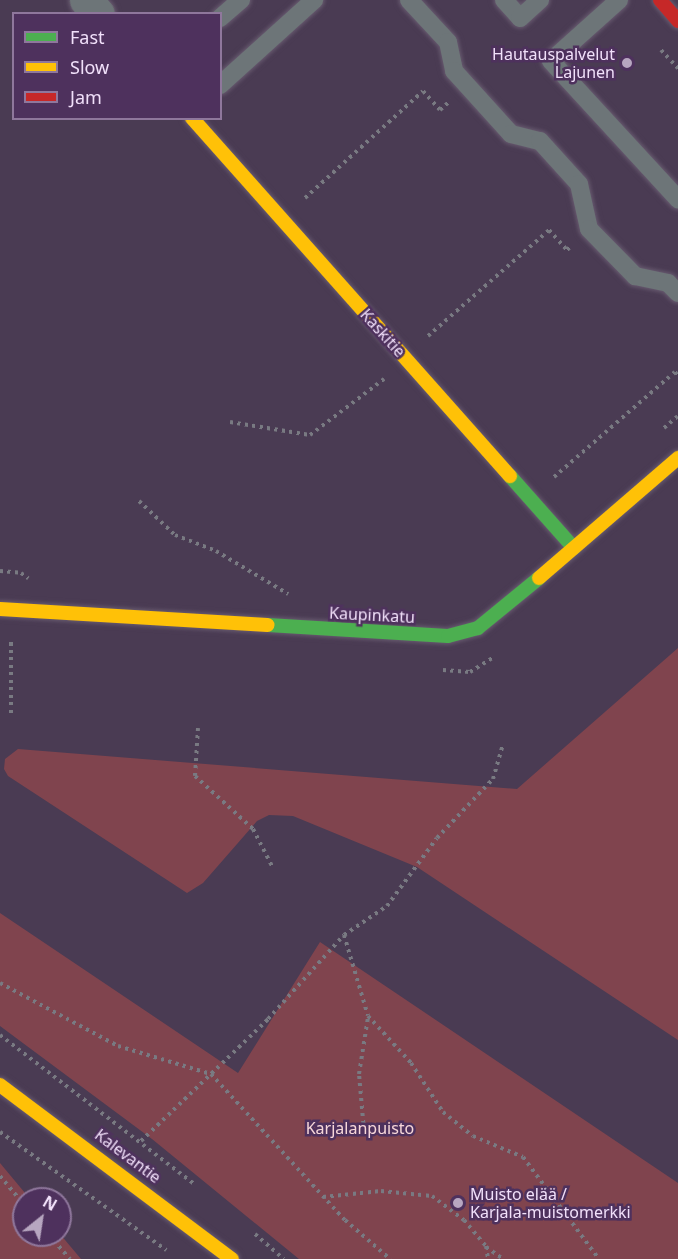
<!DOCTYPE html>
<meta charset="utf-8">
<style>
body{margin:0}
#map{position:relative;width:678px;height:1259px;overflow:hidden;background:#4a3b53;font-family:"Noto Sans",sans-serif}
div>[style]{position:absolute}
.green>*{inset:0;background:#80444e}
.path>*{height:4px;margin-top:-2px;transform-origin:0;background:repeating-linear-gradient(90deg,#797a82 0 3px,transparent 0 7.5px)}
.roads{filter:drop-shadow(0 0 2px #675a6f) drop-shadow(0 0 2px #675a6f)}
.lane>*{height:18px;margin:-9px;padding:0 9px;transform-origin:9px;border-radius:9px;background:#6d7578}
.street>*{height:33px;margin:-16.5px;padding:0 16.5px;transform-origin:16.5px;border-radius:16.5px;background:#6d7578}
.fast>*{height:14px;margin:-7px;padding:0 7px;transform-origin:7px;border-radius:7px;background:#4caf50}
.slow>*{height:14px;margin:-7px;padding:0 7px;transform-origin:7px;border-radius:7px;background:#ffc107}
.jam>*{height:14px;margin:-7px;padding:0 7px;transform-origin:7px;border-radius:7px;background:#c62828}
.dots>*{width:16px;height:16px;translate:-50% -50%;box-sizing:border-box;border:3px solid #4e315d;border-radius:50%}
span{translate:-50% -50%;white-space:nowrap;text-align:center;line-height:1.15;-webkit-text-stroke:5px #4e315d;paint-order:stroke}
.poi-label{font-size:16px;color:#f1e0fa}
.right{translate:-100% -50%;text-align:right}
.left{translate:0 -50%;text-align:left}
.street-label{font-size:16px;color:#f1e0fa}
.park-label{font-size:16px;color:#f7d7d9}
.legend{position:absolute;left:12px;top:12px;width:210px;height:108px;box-sizing:border-box;background:#4e315d;border:2px solid #8f779c;margin:0;padding:8px 10px;list-style:none;font-size:18px;color:#f1e0fa}
.legend li{display:flex;align-items:center;gap:12px;height:30px}
.legend b{width:30px;border:2px solid #8f779c}
.north{position:absolute;left:12px;top:1187px;width:60px;height:60px;box-sizing:border-box;background:#4e315d;border:2px solid #8f779c;border-radius:50%;rotate:30deg;font-size:16px;font-weight:700;line-height:24px;text-align:center;color:#f1e0fa}
.north::after{content:'';display:block;margin:auto;width:21px;height:27px;background:#b7a6c0;clip-path:polygon(50% 0,100% 100%,50% 72%,0 100%)}
</style>
<div id="map">
<div class="green">
<div style="clip-path:polygon(678px 648px,678px 1040px,417px 867px,293px 816px,269px 815px,257px 821px,203px 883px,187px 893px,8px 776px,4px 769px,5px 759px,18px 749px,517px 789px)"></div>
<div style="clip-path:polygon(0 913px,238px 1073px,320px 942px,678px 1183px,678px 1259px,299px 1259px,152px 1139px,0 1026px)"></div>
<div style="clip-path:polygon(0 1163px,30px 1199px,24px 1199px,24px 1235px,60px 1234px,81px 1259px,0 1259px)"></div>
</div>
<div class="path">
<div style="left:661px;top:50px;width:25px;rotate:47deg"></div>
<div style="left:305px;top:198px;width:159px;rotate:-42.2deg"></div>
<div style="left:423px;top:91px;width:25px;rotate:48deg"></div>
<div style="left:440px;top:110px;width:15px;rotate:-42deg"></div>
<div style="left:428px;top:336px;width:161px;rotate:-41.2deg"></div>
<div style="left:549px;top:230px;width:27px;rotate:48deg"></div>
<div style="left:567px;top:250px;width:6px;rotate:-45deg"></div>
<div style="left:230px;top:422px;width:81px;rotate:9.2deg"></div>
<div style="left:310px;top:435px;width:93px;rotate:-37.1deg"></div>
<div style="left:664px;top:428px;width:18px;rotate:-41deg"></div>
<div style="left:554px;top:477px;width:160px;rotate:-41deg"></div>
<div style="left:675px;top:372px;width:5px;rotate:53deg"></div>
<div style="left:139px;top:501px;width:50px;rotate:43.4deg"></div>
<div style="left:175px;top:535px;width:44px;rotate:21.3deg"></div>
<div style="left:216px;top:551px;width:84px;rotate:30.8deg"></div>
<div style="left:0;top:571px;width:21px;rotate:5deg"></div>
<div style="left:21px;top:573px;width:9px;rotate:36deg"></div>
<div style="left:443px;top:670px;width:27px;rotate:4deg"></div>
<div style="left:470px;top:672px;width:28px;rotate:-32deg"></div>
<div style="left:11px;top:713px;width:71px;rotate:-90deg"></div>
<div style="left:198px;top:728px;width:48px;rotate:93.6deg"></div>
<div style="left:195px;top:776px;width:79px;rotate:42.4deg"></div>
<div style="left:253px;top:829px;width:44px;rotate:62.9deg"></div>
<div style="left:344px;top:935px;width:84px;rotate:73.5deg"></div>
<div style="left:368px;top:1016px;width:64px;rotate:47.5deg"></div>
<div style="left:411px;top:1063px;width:59px;rotate:56.9deg"></div>
<div style="left:443px;top:1112px;width:38px;rotate:39deg"></div>
<div style="left:473px;top:1136px;width:54px;rotate:22.8deg"></div>
<div style="left:523px;top:1157px;width:127px;rotate:53.3deg"></div>
<div style="left:0;top:983px;width:134px;rotate:28.1deg"></div>
<div style="left:118px;top:1046px;width:97px;rotate:16.8deg"></div>
<div style="left:211px;top:1074px;width:198px;rotate:47.5deg"></div>
<div style="left:345px;top:1220px;width:60px;rotate:40.9deg"></div>
<div style="left:0;top:1035px;width:245px;rotate:37.5deg"></div>
<div style="left:364px;top:1131px;width:57px;rotate:-95deg"></div>
<div style="left:359px;top:1074px;width:58px;rotate:-81deg"></div>
<div style="left:0;top:1132px;width:204px;rotate:35.4deg"></div>
<div style="left:141px;top:1141px;width:176px;rotate:-43.8deg"></div>
<div style="left:268px;top:1019px;width:113px;rotate:-47.9deg"></div>
<div style="left:344px;top:935px;width:52px;rotate:-34deg"></div>
<div style="left:387px;top:906px;width:84px;rotate:-53.7deg"></div>
<div style="left:437px;top:838px;width:81px;rotate:-46.5deg"></div>
<div style="left:493px;top:779px;width:35px;rotate:-74deg"></div>
<div style="left:0;top:1176px;width:38px;rotate:50deg"></div>
<div style="left:323px;top:1197px;width:58px;rotate:-5.9deg"></div>
<div style="left:381px;top:1191px;width:51px;rotate:5.6deg"></div>
<div style="left:432px;top:1196px;width:40px;rotate:37deg"></div>
<div style="left:464px;top:1220px;width:34px;rotate:50deg"></div>
<div style="left:486px;top:1246px;width:13px;rotate:81deg"></div>
<div style="left:255px;top:1234px;width:38px;rotate:41deg"></div>
<div style="left:49px;top:1235px;width:32px;rotate:49deg"></div>
<div style="left:486px;top:1247px;width:21px;rotate:35deg"></div>
</div>
<div class="roads">
<div class="lane">
<div style="left:409px;top:0;width:57px;rotate:47.1deg"></div>
<div style="left:448px;top:42px;width:30px;rotate:78deg"></div>
<div style="left:454px;top:71px;width:85px;rotate:47.9deg"></div>
<div style="left:511px;top:134px;width:30px;rotate:14deg"></div>
<div style="left:540px;top:141px;width:58px;rotate:47.8deg"></div>
<div style="left:579px;top:184px;width:46px;rotate:77.5deg"></div>
<div style="left:589px;top:229px;width:66px;rotate:45.6deg"></div>
<div style="left:635px;top:276px;width:34px;rotate:12deg"></div>
<div style="left:668px;top:283px;width:14px;rotate:45deg"></div>
<div style="left:504px;top:0;width:24px;rotate:48deg"></div>
<div style="left:520px;top:18px;width:27px;rotate:-42deg"></div>
<div style="left:619px;top:0;width:91px;rotate:138.1deg"></div>
<div style="left:551px;top:61px;width:188px;rotate:47.4deg"></div>
<div style="left:220px;top:18px;width:28px;rotate:-41deg"></div>
<div style="left:220px;top:85px;width:127px;rotate:-42.1deg"></div>
</div>
<div class="street">
<div style="left:86px;top:0;width:18px;rotate:49deg"></div>
</div>
<div class="fast">
<div style="left:510px;top:476px;width:96px;rotate:48.4deg"></div>
<div style="left:268px;top:625px;width:180px;rotate:3.5deg"></div>
<div style="left:448px;top:636px;width:31px;rotate:-15deg"></div>
<div style="left:478px;top:628px;width:79px;rotate:-39.3deg"></div>
</div>
<div class="slow">
<div style="left:192px;top:118px;width:479px;rotate:48.4deg"></div>
<div style="left:539px;top:578px;width:184px;rotate:-40.8deg"></div>
<div style="left:0;top:609px;width:268px;rotate:3.4deg"></div>
<div style="left:0;top:1085px;width:290px;rotate:36.9deg"></div>
</div>
<div class="jam">
<div style="left:660px;top:0;width:28px;rotate:49deg"></div>
</div>
</div>
<div class="dots">
<div style="left:627px;top:63px;background:#b7a6c0"></div>
<div style="left:458px;top:1203px;background:#b7a6c0"></div>
</div>
<div class="poi-label">
<span class="right" style="left:615px;top:63px">Hautauspalvelut<br>Lajunen</span>
<span class="left" style="left:470px;top:1203px">Muisto elää /<br>Karjala-muistomerkki</span>
</div>
<div class="street-label">
<span style="left:383px;top:333px;rotate:48deg">Kaskitie</span>
<span style="left:372px;top:615px;rotate:3deg">Kaupinkatu</span>
<span style="left:128px;top:1156px;rotate:37deg">Kalevantie</span>
</div>
<div class="park-label">
<span style="left:360px;top:1128px">Karjalanpuisto</span>
</div>
<ul class="legend">
<li><b style="height:8px;background:#4caf50"></b>Fast</li>
<li><b style="height:8px;background:#ffc107"></b>Slow</li>
<li><b style="height:8px;background:#c62828"></b>Jam</li>
</ul>
<div class="north">N</div>
</div>
